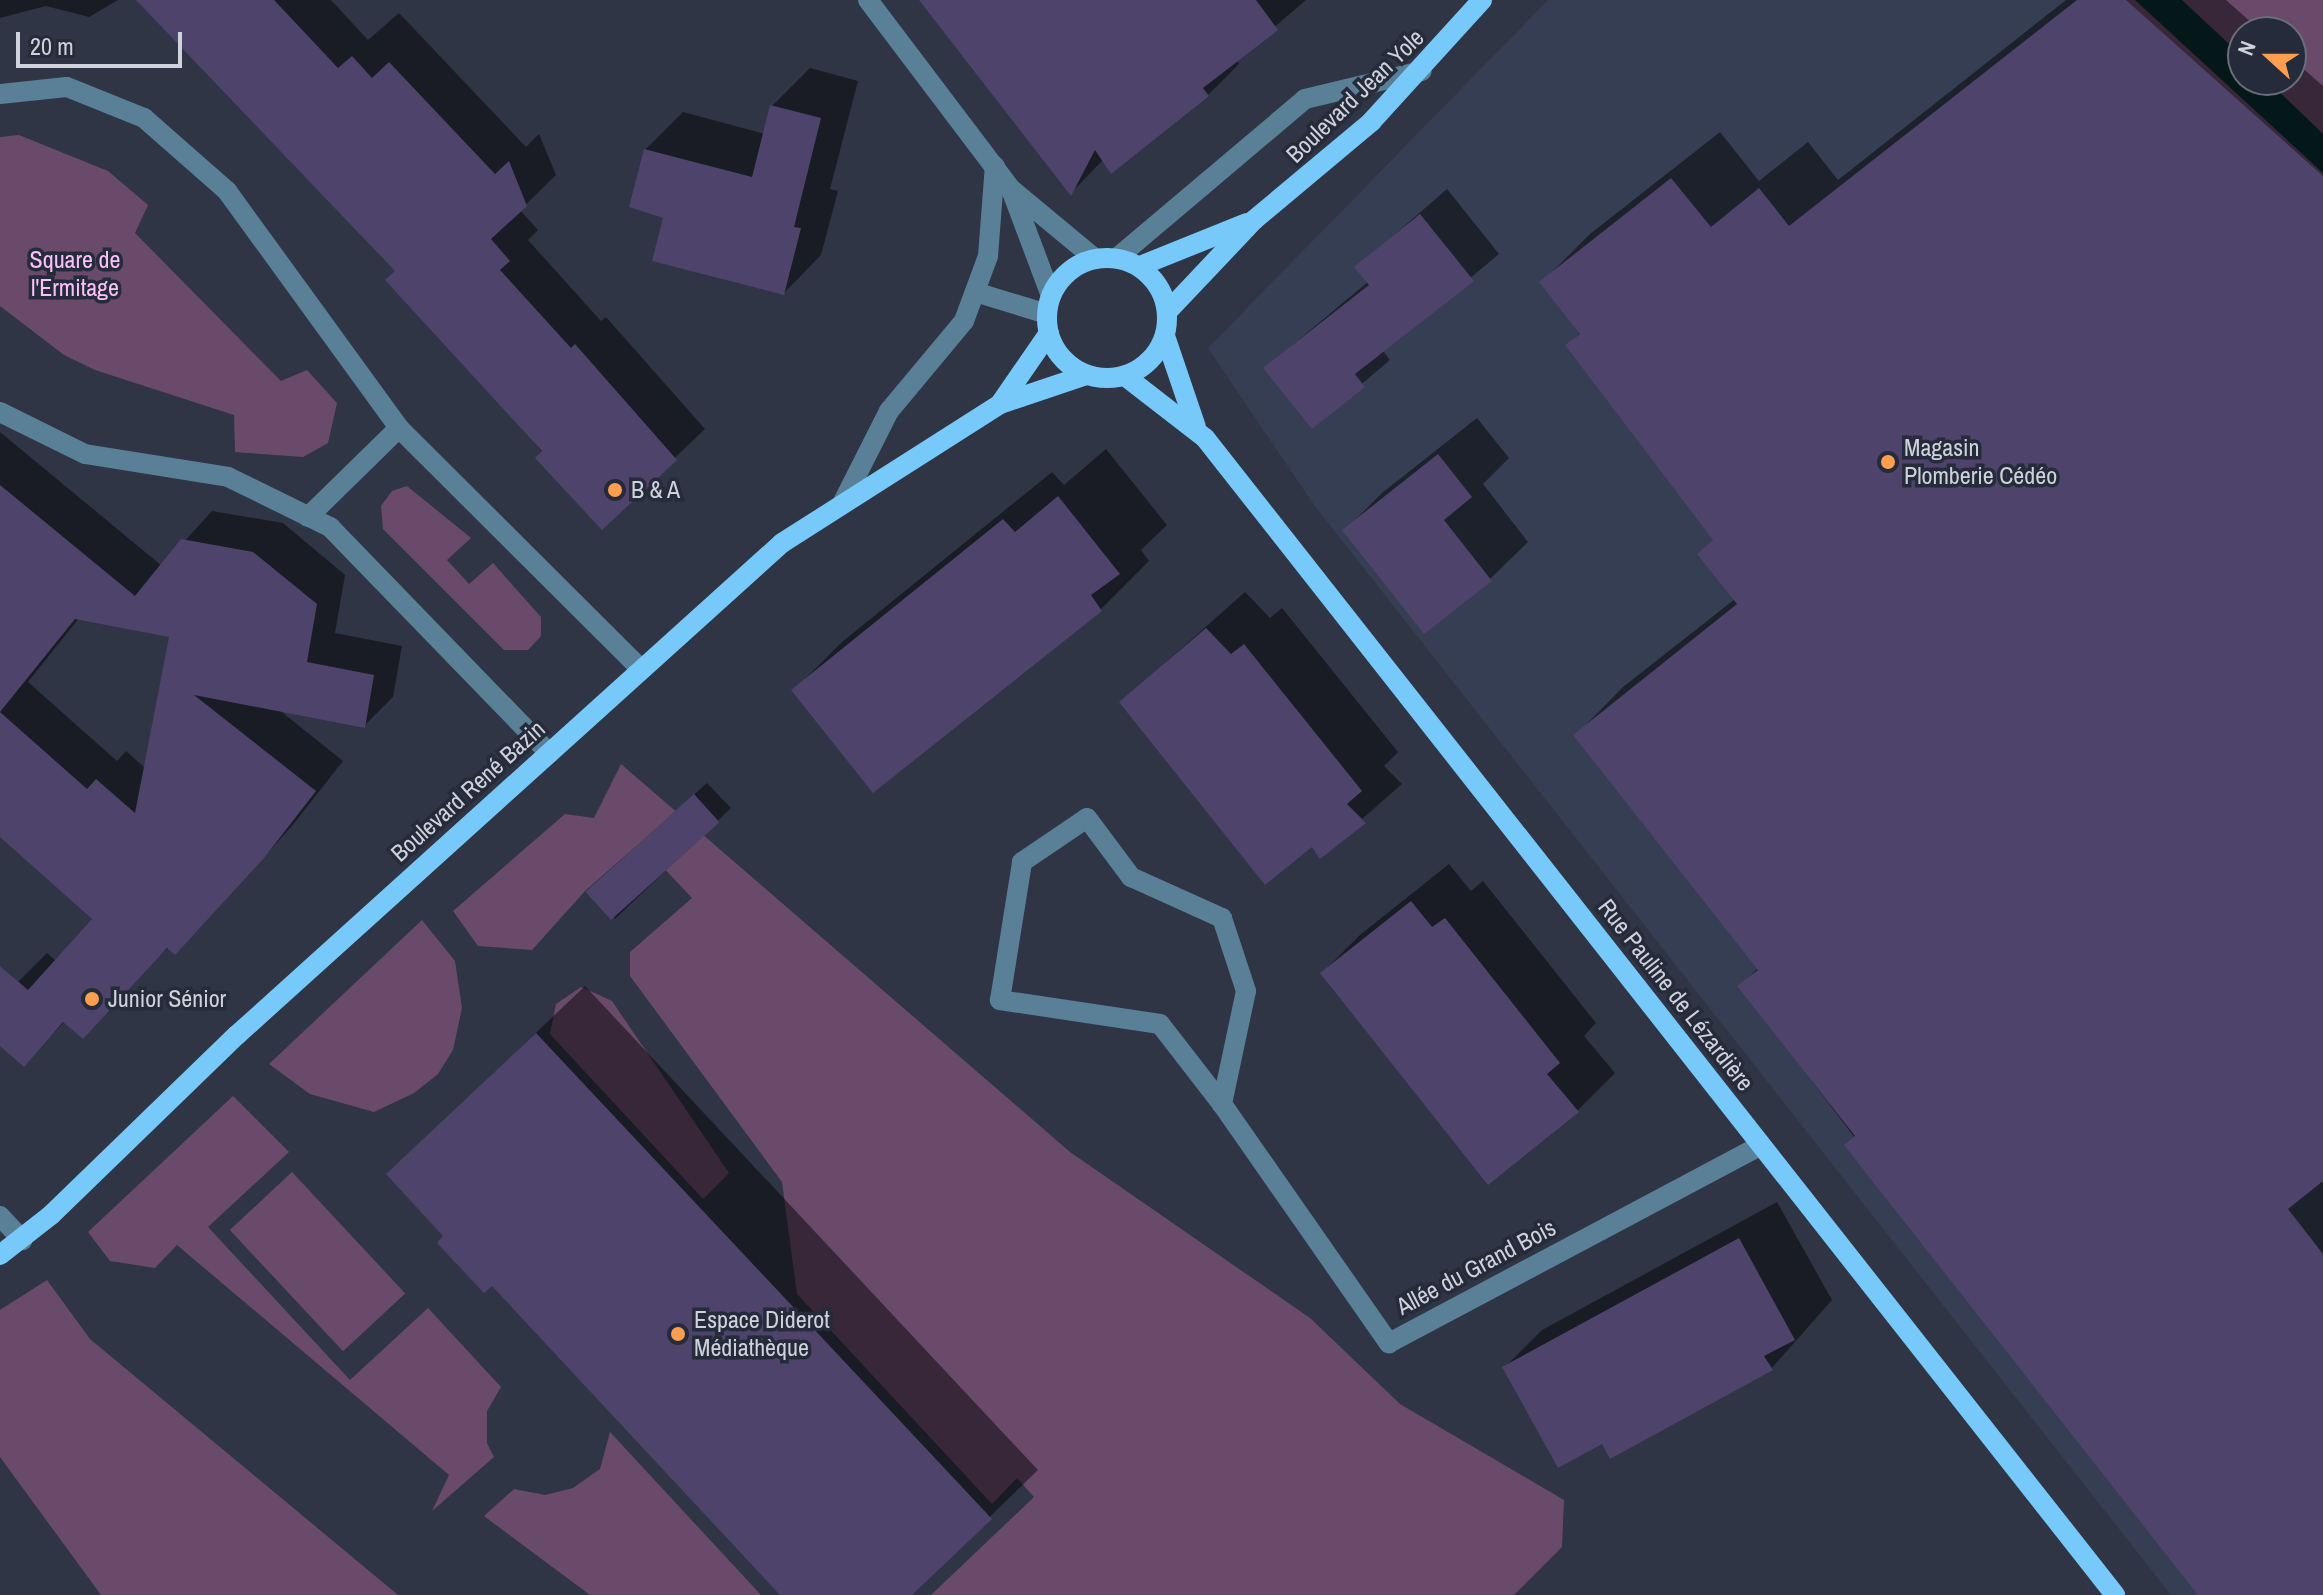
<!DOCTYPE html>
<meta charset="utf-8">
<style>
body{margin:0}
#map{position:relative;width:2323px;height:1595px;overflow:hidden;background:#2f3544;font-family:"Archivo Narrow",sans-serif}
div>[style]{position:absolute}
.built>*{inset:0;background:#353e53}
.green>*{inset:0;background:#6a4a6a;transform-origin:0 0}
.water>*{inset:0;background:#092b2f}
.shadow>*{inset:0;background:#0007}
.building>*{inset:0;background:#4e436a;transform-origin:0 0}
.minor>*{height:20px;margin:-10px;padding:0 10px;transform-origin:10px;border-radius:10px;background:#598097}
.major>*{height:20px;margin:-10px;padding:0 10px;transform-origin:10px;border-radius:10px;background:#76c9f9}
.major>.ring{margin:-10px;padding:0;box-sizing:content-box;background:none;border:20px solid #76c9f9;border-radius:50%}
.dots>*{width:22px;height:22px;translate:-50% -50%;box-sizing:border-box;border:4px solid #252b3a;border-radius:50%}
span{translate:-50% -50%;white-space:nowrap;text-align:center;line-height:1.15;-webkit-text-stroke:7px #252b3a;paint-order:stroke}
.street-label{font-size:24px;color:#ced2db}
.park-label{font-size:24px;color:#f9c1f7}
.poi-label{font-size:24px;color:#ced2db}
.left{translate:0 -50%;text-align:left}
.north{position:absolute;left:2227px;top:16px;width:80px;height:80px;box-sizing:border-box;background:#252b3a;border:2px solid #696e7a;border-radius:50%;rotate:291deg;font-size:22px;font-weight:700;line-height:32px;text-align:center;color:#ced2db}
.north::after{content:'';display:block;margin:auto;width:28px;height:36px;background:#fb9e50;clip-path:polygon(50% 0,100% 100%,50% 72%,0 100%)}
.scale{position:absolute;left:16px;top:32px;width:166px;height:36px;box-sizing:border-box;border:4px solid #ced2db;border-top:0;padding-left:10px;font-size:24px;line-height:28px;white-space:nowrap;color:#ced2db;-webkit-text-stroke:6px #252b3a;paint-order:stroke}
</style>
<div id="map">
<div class="built">
<div style="clip-path:polygon(1548px 0,2124px 0,2323px 177px,2323px 1595px,2171px 1595px,1314px 505px,1208px 348px)"></div>
</div>
<div class="green">
<div style="clip-path:polygon(evenodd,2124px 0,2323px 0,2323px 177px,2124px 0,2243px 32px,2291px 32px,2291px 80px,2243px 80px,2243px 32px)"></div>
<div style="clip-path:polygon(19px 135px,108px 171px,148px 205px,135px 233px,281px 381px,307px 370px,337px 403px,328px 443px,303px 457px,235px 452px,234px 415px,95px 370px,64px 355px,0 306px,0 137px)"></div>
<div style="clip-path:polygon(407px 486px,471px 538px,447px 560px,469px 584px,493px 563px,541px 617px,541px 636px,528px 650px,504px 650px,383px 529px,381px 506px,392px 491px)"></div>
<div style="clip-path:polygon(621px 764px,1070px 1152px,1310px 1318px,1400px 1404px,1564px 1500px,1562px 1547px,1514px 1595px,931px 1595px,1034px 1497px,1017px 1478px,992px 1504px,797px 1294px,782px 1182px,630px 976px,630px 952px,692px 898px,644px 847px,635px 847px,585px 891px,532px 950px,478px 946px,453px 911px,565px 814px,594px 818px)"></div>
<div style="clip-path:polygon(422px 920px,455px 961px,462px 1008px,453px 1050px,438px 1074px,414px 1093px,374px 1112px,310px 1094px,269px 1064px)"></div>
<div style="clip-path:polygon(581px 987px,612px 1001px,729px 1173px,703px 1199px,550px 1034px,556px 1004px)"></div>
<div style="clip-path:polygon(233px 1096px,289px 1152px,208px 1227px,350px 1380px,428px 1308px,501px 1387px,487px 1411px,487px 1443px,494px 1457px,432px 1511px,449px 1475px,177px 1245px,155px 1268px,110px 1261px,88px 1232px)"></div>
<div style="left:292px;top:1172px;width:166px;height:85px;rotate:47deg"></div>
<div style="clip-path:polygon(47px 1280px,90px 1339px,398px 1595px,101px 1595px,0 1457px,0 1310px)"></div>
<div style="clip-path:polygon(610px 1432px,761px 1595px,590px 1595px,484px 1516px,514px 1489px,545px 1495px,573px 1488px,600px 1469px)"></div>
</div>
<div class="water">
<div style="clip-path:polygon(2135px 0,2182px 0,2243px 57px,2243px 80px,2267px 80px,2323px 134px,2323px 173px)"></div>
</div>
<div class="shadow">
<div style="clip-path:polygon(0 0,118px 0,89px 17px,46px 6px,0 18px)"></div>
<div style="clip-path:polygon(139px 0,331px 0,368px 40px,399px 13px,526px 147px,539px 134px,556px 175px,520px 210px,538px 230px,528px 240px,601px 321px,606px 317px,705px 429px,602px 527px,397px 271px)"></div>
<div style="clip-path:polygon(939px 0,1306px 0,1236px 60px,1239px 64px,1208px 95px,1104px 159px,1071px 193px)"></div>
<div style="clip-path:polygon(2066px 0,2226px 0,2262px 32px,2243px 32px,2243px 80px,2291px 80px,2291px 58px,2323px 86px,2323px 1595px,2200px 1595px,1740px 986px,1758px 968px,1576px 735px,1623px 687px,1735px 599px,1715px 539px,1568px 345px,1581px 332px,1542px 282px,1590px 234px,1720px 132px,1759px 181px,1808px 142px,1838px 180px)"></div>
<div style="clip-path:polygon(810px 68px,858px 81px,830px 189px,838px 191px,821px 255px,784px 293px,665px 216px,645px 150px,683px 112px,765px 134px,772px 106px)"></div>
<div style="clip-path:polygon(1447px 189px,1499px 254px,1383px 351px,1390px 360px,1312px 426px,1265px 368px,1369px 281px,1357px 267px)"></div>
<div style="clip-path:polygon(1477px 418px,1509px 458px,1483px 484px,1528px 542px,1490px 579px,1345px 530px,1382px 493px)"></div>
<div style="clip-path:polygon(evenodd,0 432px,162px 566px,212px 511px,283px 523px,345px 575px,335px 633px,402px 646px,393px 697px,364px 726px,278px 709px,343px 761px,292px 826px,204px 923px,65px 1021px,24px 1064px,0 1043px,0 966px,18px 982px,47px 953px,56px 961px,95px 919px,0 834px,0 432px,79px 618px,172px 635px,146px 769px,126px 751px,117px 761px,28px 682px,79px 618px)"></div>
<div style="clip-path:polygon(1106px 449px,1167px 525px,1141px 550px,1149px 561px,1101px 609px,873px 790px,794px 690px,842px 642px,1052px 472px,1064px 485px)"></div>
<div style="clip-path:polygon(1245px 592px,1270px 618px,1282px 608px,1398px 752px,1384px 766px,1402px 784px,1320px 856px,1313px 844px,1121px 702px)"></div>
<div style="clip-path:polygon(707px 783px,731px 808px,615px 919px,601px 878px)"></div>
<div style="clip-path:polygon(1449px 864px,1471px 891px,1483px 881px,1596px 1023px,1584px 1036px,1615px 1073px,1577px 1111px,1322px 973px,1360px 935px)"></div>
<div style="clip-path:polygon(585px 986px,1038px 1470px,909px 1595px,783px 1595px,388px 1174px)"></div>
<div style="clip-path:polygon(1777px 1202px,1832px 1300px,1771px 1369px,1504px 1368px,1542px 1330px)"></div>
</div>
<div class="building">
<div style="clip-path:polygon(136px 0,274px 0,338px 68px,352px 56px,372px 78px,389px 62px,495px 174px,509px 161px,527px 206px,491px 239px,510px 261px,500px 270px,571px 348px,575px 344px,677px 460px,602px 530px,535px 458px,542px 451px,385px 280px,395px 271px)"></div>
<div style="clip-path:polygon(919px 0,1256px 0,1278px 30px,1203px 88px,1209px 96px,1111px 174px,1095px 150px,1071px 196px)"></div>
<div style="clip-path:polygon(2077px 0,2126px 0,2323px 176px,2323px 1181px,2288px 1209px,2323px 1254px,2323px 1595px,2198px 1595px,1844px 1145px,1855px 1136px,1737px 986px,1758px 970px,1573px 735px,1737px 604px,1697px 554px,1713px 540px,1565px 345px,1580px 334px,1539px 282px,1671px 178px,1711px 227px,1759px 188px,1789px 226px)"></div>
<div style="clip-path:polygon(770px 105px,821px 118px,794px 227px,801px 228px,784px 295px,652px 261px,663px 218px,629px 207px,644px 149px,752px 177px)"></div>
<div style="clip-path:polygon(1420px 214px,1474px 281px,1355px 374px,1365px 387px,1312px 429px,1263px 368px,1369px 285px,1354px 267px)"></div>
<div style="clip-path:polygon(1438px 454px,1472px 497px,1444px 520px,1492px 581px,1424px 634px,1342px 530px)"></div>
<div style="clip-path:polygon(evenodd,0 485px,135px 596px,181px 539px,253px 552px,317px 604px,307px 662px,374px 675px,365px 728px,194px 695px,316px 791px,264px 858px,175px 955px,167px 948px,83px 1039px,63px 1022px,24px 1067px,0 1046px,0 966px,28px 990px,92px 919px,0 837px,0 485px,75px 619px,169px 637px,135px 813px,96px 779px,87px 789px,0 712px,75px 619px)"></div>
<div style="clip-path:polygon(1058px 496px,1120px 574px,1091px 595px,1102px 611px,873px 793px,791px 690px,1003px 519px,1015px 532px)"></div>
<div style="clip-path:polygon(1206px 628px,1231px 654px,1244px 644px,1362px 791px,1347px 804px,1366px 823px,1320px 859px,1312px 847px,1265px 885px,1119px 702px)"></div>
<div style="left:694px;top:794px;width:38px;height:146px;rotate:48deg"></div>
<div style="clip-path:polygon(1411px 901px,1432px 927px,1445px 918px,1560px 1063px,1547px 1074px,1579px 1112px,1488px 1185px,1320px 973px)"></div>
<div style="clip-path:polygon(536px 1033px,992px 1519px,912px 1595px,780px 1595px,492px 1286px,484px 1293px,437px 1243px,443px 1236px,386px 1174px)"></div>
<div style="clip-path:polygon(1739px 1238px,1795px 1340px,1764px 1356px,1773px 1370px,1610px 1459px,1602px 1444px,1558px 1468px,1502px 1367px)"></div>
</div>
<div class="minor">
<div style="left:868px;top:0;width:237px;rotate:52.9deg"></div>
<div style="left:1011px;top:189px;width:108px;rotate:39.7deg"></div>
<div style="left:0;top:94px;width:67px;rotate:-6deg"></div>
<div style="left:67px;top:87px;width:83px;rotate:21.9deg"></div>
<div style="left:144px;top:118px;width:111px;rotate:41.3deg"></div>
<div style="left:227px;top:191px;width:293px;rotate:54deg"></div>
<div style="left:399px;top:428px;width:342px;rotate:44.9deg"></div>
<div style="left:1012px;top:192px;width:111px;rotate:69.4deg"></div>
<div style="left:1117px;top:258px;width:246px;rotate:-40.2deg"></div>
<div style="left:1305px;top:99px;width:120px;rotate:-13.5deg"></div>
<div style="left:975px;top:292px;width:75px;rotate:17deg"></div>
<div style="left:0;top:412px;width:95px;rotate:26.3deg"></div>
<div style="left:85px;top:454px;width:145px;rotate:9.1deg"></div>
<div style="left:228px;top:477px;width:114px;rotate:26.1deg"></div>
<div style="left:330px;top:527px;width:315px;rotate:45.9deg"></div>
<div style="left:843px;top:502px;width:102px;rotate:-63.2deg"></div>
<div style="left:889px;top:411px;width:117px;rotate:-50.2deg"></div>
<div style="left:964px;top:321px;width:69px;rotate:-69.7deg"></div>
<div style="left:988px;top:256px;width:90px;rotate:-85.6deg"></div>
<div style="left:308px;top:517px;width:127px;rotate:-44.4deg"></div>
<div style="left:1222px;top:1104px;width:101px;rotate:-127.8deg"></div>
<div style="left:1160px;top:1024px;width:162px;rotate:-171.5deg"></div>
<div style="left:1000px;top:1000px;width:140px;rotate:-80.9deg"></div>
<div style="left:1022px;top:862px;width:78px;rotate:-34.1deg"></div>
<div style="left:1087px;top:818px;width:74px;rotate:53.3deg"></div>
<div style="left:1131px;top:877px;width:100px;rotate:24.3deg"></div>
<div style="left:1222px;top:918px;width:77px;rotate:71.8deg"></div>
<div style="left:1246px;top:991px;width:116px;rotate:102deg"></div>
<div style="left:1222px;top:1104px;width:292px;rotate:55.1deg"></div>
<div style="left:1389px;top:1343px;width:421px;rotate:-28deg"></div>
<div style="left:0;top:1216px;width:33px;rotate:47deg"></div>
</div>
<div class="major">
<div class="ring" style="left:1047px;top:258px;width:100px;height:100px"></div>
<div style="left:1140px;top:266px;width:115px;rotate:-21.9deg"></div>
<div style="left:1168px;top:311px;width:125px;rotate:-46.6deg"></div>
<div style="left:1254px;top:220px;width:153px;rotate:-39.9deg"></div>
<div style="left:1371px;top:122px;width:165px;rotate:-47.7deg"></div>
<div style="left:1165px;top:336px;width:96px;rotate:71.2deg"></div>
<div style="left:1125px;top:376px;width:101px;rotate:37.8deg"></div>
<div style="left:1205px;top:438px;width:1472px;rotate:51.81deg"></div>
<div style="left:1000px;top:404px;width:86px;rotate:-55.4deg"></div>
<div style="left:0;top:1255px;width:65px;rotate:-38.1deg"></div>
<div style="left:51px;top:1215px;width:259px;rotate:-44.1deg"></div>
<div style="left:237px;top:1035px;width:734px;rotate:-42.07deg"></div>
<div style="left:782px;top:543px;width:259px;rotate:-32.5deg"></div>
<div style="left:1000px;top:404px;width:91px;rotate:-18.6deg"></div>
</div>
<div class="dots">
<div style="left:1888px;top:462px;background:#fb9e50"></div>
<div style="left:615px;top:490px;background:#fb9e50"></div>
<div style="left:92px;top:999px;background:#fb9e50"></div>
<div style="left:678px;top:1334px;background:#fb9e50"></div>
</div>
<div class="street-label">
<span style="left:1355px;top:96px;rotate:-44deg">Boulevard Jean Yole</span>
<span style="left:468px;top:791px;rotate:-42deg">Boulevard René Bazin</span>
<span style="left:1676px;top:995px;rotate:52deg">Rue Pauline de Lézardière</span>
<span style="left:1476px;top:1267px;rotate:-28deg">Allée du Grand Bois</span>
</div>
<div class="park-label">
<span style="left:75px;top:274px">Square de<br>l'Ermitage</span>
</div>
<div class="poi-label">
<span class="left" style="left:1904px;top:462px">Magasin<br>Plomberie Cédéo</span>
<span class="left" style="left:631px;top:490px">B &amp; A</span>
<span class="left" style="left:108px;top:999px">Junior Sénior</span>
<span class="left" style="left:694px;top:1334px">Espace Diderot<br>Médiathèque</span>
</div>
<div class="north">N</div>
<div class="scale">20 m</div>
</div>
